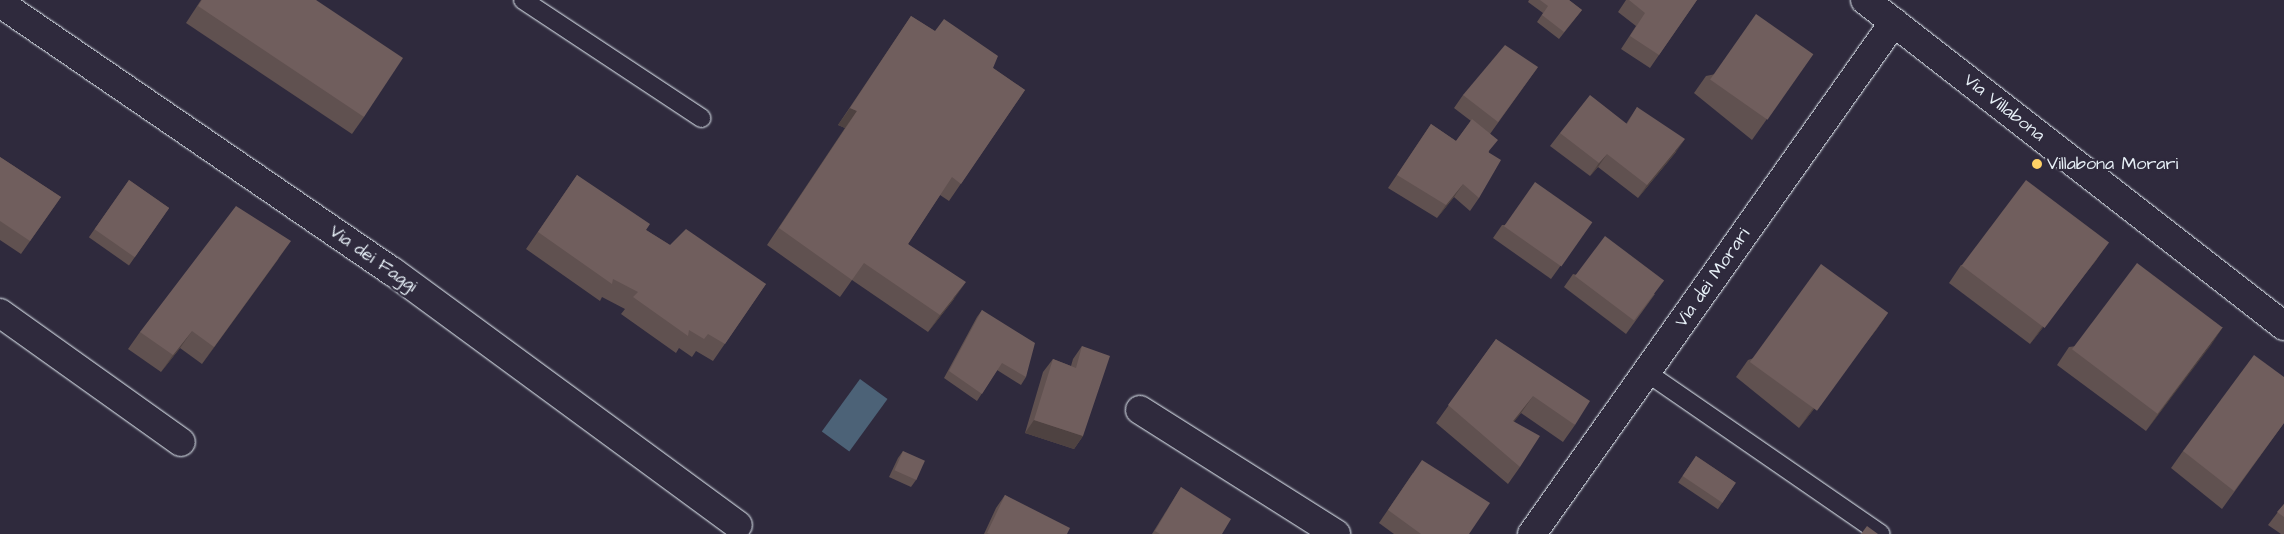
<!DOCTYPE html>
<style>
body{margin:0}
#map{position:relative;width:2284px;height:534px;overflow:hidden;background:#2f2a3d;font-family:"Architects Daughter",sans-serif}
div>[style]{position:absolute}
.water>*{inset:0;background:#4c6277;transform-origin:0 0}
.roads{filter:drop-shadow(0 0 1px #e8f1f8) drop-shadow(0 0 1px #e8f1f8)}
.service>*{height:18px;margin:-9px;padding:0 9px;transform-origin:9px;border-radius:9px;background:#2f2a3d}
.minor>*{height:28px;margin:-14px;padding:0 14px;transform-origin:14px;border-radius:14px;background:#2f2a3d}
.wall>*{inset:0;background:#605150;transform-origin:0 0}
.shaded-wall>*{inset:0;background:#4e4241}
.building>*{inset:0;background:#705e5d;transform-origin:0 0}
.dots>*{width:14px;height:14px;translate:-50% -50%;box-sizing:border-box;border:2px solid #2f2a3d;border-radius:50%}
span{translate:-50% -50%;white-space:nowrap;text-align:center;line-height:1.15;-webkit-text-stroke:4.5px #2f2a3d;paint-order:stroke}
.street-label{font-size:18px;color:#e8f1f8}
.poi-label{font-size:18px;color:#e8f1f8}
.left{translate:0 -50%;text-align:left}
</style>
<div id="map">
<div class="water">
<div style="left:860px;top:379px;width:34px;height:65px;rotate:36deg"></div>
</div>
<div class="roads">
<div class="service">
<div style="left:523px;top:0;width:214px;rotate:33.5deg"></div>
<div style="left:1646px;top:372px;width:285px;rotate:34.6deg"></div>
</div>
<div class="minor">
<div style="left:1865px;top:0;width:531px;rotate:37.88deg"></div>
<div style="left:0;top:3px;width:475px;rotate:34.4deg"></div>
<div style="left:392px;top:271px;width:429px;rotate:36.3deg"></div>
<div style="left:0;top:313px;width:222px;rotate:35.5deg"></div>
<div style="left:1140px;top:410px;width:232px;rotate:32.3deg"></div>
<div style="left:1532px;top:534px;width:627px;rotate:-54.74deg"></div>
</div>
</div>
<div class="wall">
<div style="clip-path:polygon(201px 0,316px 0,364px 117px,352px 134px,186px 23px)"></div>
<div style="clip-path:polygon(1529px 0,1569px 0,1582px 10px,1559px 39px,1537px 22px,1543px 13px,1528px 2px)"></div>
<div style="clip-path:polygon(1626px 0,1697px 0,1650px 68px,1621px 49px,1636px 26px,1618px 12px)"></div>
<div style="clip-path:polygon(911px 16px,993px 68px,1025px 90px,949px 201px,940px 195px,908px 244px,954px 299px,928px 332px,852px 280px,840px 297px,767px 245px,845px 128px,838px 125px)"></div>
<div style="clip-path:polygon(1813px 54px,1752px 140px,1694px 93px,1706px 76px)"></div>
<div style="clip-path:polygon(1538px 67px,1490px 134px,1489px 153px,1479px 198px,1470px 211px,1454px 197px,1437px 218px,1388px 188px,1431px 124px,1456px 141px,1471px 121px,1454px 108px,1463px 95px)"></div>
<div style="clip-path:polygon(1637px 107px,1676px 152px,1638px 198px,1598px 167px,1590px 176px,1550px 146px,1560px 133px,1626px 124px)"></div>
<div style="clip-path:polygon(0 157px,61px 197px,21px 254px,0 240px)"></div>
<div style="clip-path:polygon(577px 175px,646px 230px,670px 245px,766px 284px,713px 361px,696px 351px,692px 357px,679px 348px,676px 353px,621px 314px,625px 309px,602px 297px,600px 301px,526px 249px)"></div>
<div style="left:129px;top:180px;width:49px;height:70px;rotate:35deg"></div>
<div style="clip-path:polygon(1592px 222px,1551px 279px,1493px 238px,1502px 225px)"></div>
<div style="clip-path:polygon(279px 258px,202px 364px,180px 348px,161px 372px,128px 349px,140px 332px)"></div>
<div style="clip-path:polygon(2097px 259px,2030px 344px,1949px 283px,1961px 265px)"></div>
<div style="clip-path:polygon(1573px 274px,1655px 294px,1626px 334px,1564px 287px)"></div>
<div style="clip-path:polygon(982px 310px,1026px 377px,1021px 385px,997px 370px,977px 401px,944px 378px,977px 317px)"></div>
<div style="clip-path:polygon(1888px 313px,1876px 330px,1799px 428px,1736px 377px,1748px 360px)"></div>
<div style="clip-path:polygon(2223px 327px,2146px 431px,2057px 365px,2069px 347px)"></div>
<div style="clip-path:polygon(1496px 339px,1575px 425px,1563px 442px,1521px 413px,1514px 421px,1520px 467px,1508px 484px,1436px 423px)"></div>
<div style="clip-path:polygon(1082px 346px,1083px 436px,1074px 449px,1025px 433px,1043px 372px,1053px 359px,1071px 366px,1073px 359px)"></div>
<div style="clip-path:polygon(2284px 423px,2222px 509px,2171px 468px,2183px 451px)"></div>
<div style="clip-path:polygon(903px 451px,916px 480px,911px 487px,889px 477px,898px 458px)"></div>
<div style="left:1696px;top:456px;width:48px;height:32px;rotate:34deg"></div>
<div style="clip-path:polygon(1413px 473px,1469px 534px,1394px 534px,1379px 523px)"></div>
<div style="clip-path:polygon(1181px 487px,1222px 534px,1152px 534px)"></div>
<div style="clip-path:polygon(1005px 495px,1067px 534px,984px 534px,996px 508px)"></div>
<div style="clip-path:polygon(2284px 504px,2284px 534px,2281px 534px,2268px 525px)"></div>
</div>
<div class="shaded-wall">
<div style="clip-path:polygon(850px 108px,857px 111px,845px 128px,838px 125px)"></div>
<div style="clip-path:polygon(1685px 139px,1676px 152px,1638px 198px,1647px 185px)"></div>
<div style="clip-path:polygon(1607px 154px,1598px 167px,1590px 176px,1599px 163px)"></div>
<div style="clip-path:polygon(1463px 184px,1454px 197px,1437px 218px,1446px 205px)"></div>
<div style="clip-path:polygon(291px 241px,279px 258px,202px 364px,214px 347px)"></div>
<div style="clip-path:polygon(2109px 242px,2097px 259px,2030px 344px,2042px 327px)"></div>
<div style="clip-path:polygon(966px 282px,954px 299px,928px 332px,940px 315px)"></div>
<div style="clip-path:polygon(1888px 313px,1876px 330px,1799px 428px,1811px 411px)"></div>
<div style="clip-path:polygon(2223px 327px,2211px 345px,2146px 431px,2158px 414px)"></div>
<div style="clip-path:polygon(192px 331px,180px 348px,161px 372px,173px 355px)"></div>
<div style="clip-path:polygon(1533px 396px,1521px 413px,1501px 438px,1513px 421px)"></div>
<div style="clip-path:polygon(1034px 420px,1083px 436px,1074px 449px,1025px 433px)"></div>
</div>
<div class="building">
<div style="clip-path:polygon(202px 0,316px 0,403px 58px,364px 117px,198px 6px)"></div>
<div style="clip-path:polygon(1540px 0,1569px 0,1582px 10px,1564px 32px,1542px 15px,1548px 6px)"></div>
<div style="clip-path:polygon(1629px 0,1697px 0,1659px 55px,1630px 36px,1645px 13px)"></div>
<div style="left:1756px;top:14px;width:70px;height:80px;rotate:35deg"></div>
<div style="clip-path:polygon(911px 16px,935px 31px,944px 19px,998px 56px,993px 68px,1025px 90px,961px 184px,952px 177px,908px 244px,966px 282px,940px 315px,864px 263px,852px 280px,779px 228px,857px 111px,850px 108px)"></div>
<div style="clip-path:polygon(1505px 45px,1538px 67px,1498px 122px,1463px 95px)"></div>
<div style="clip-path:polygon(1590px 95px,1627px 124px,1637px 107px,1685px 139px,1647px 185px,1607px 154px,1599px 163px,1560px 133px)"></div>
<div style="clip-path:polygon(1472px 119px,1498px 140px,1488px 152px,1501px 160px,1479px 198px,1463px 184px,1446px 205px,1397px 175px,1431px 124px,1456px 141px)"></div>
<div style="clip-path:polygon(0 157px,61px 197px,30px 241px,0 221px)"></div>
<div style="clip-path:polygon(577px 175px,650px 224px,646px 230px,670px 245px,686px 229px,766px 284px,725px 344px,708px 334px,704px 339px,689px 330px,688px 336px,633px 297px,638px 292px,613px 279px,612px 284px,538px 232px)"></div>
<div style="left:129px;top:180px;width:49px;height:60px;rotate:35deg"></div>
<div style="left:2026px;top:180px;width:104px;height:107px;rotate:37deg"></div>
<div style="left:1535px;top:182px;width:70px;height:54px;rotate:35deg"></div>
<div style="clip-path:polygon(236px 206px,291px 241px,214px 347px,192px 331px,173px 355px,140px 332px)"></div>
<div style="left:1605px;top:236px;width:74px;height:50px;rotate:37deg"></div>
<div style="left:2137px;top:263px;width:107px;height:108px;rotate:37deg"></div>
<div style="left:1821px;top:264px;width:83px;height:121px;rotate:36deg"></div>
<div style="clip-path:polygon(982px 310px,1035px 343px,1026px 377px,1002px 363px,982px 394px,949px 371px)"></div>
<div style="clip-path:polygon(1496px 339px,1590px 401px,1575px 425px,1533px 396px,1513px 421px,1540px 436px,1520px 467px,1448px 405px)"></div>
<div style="clip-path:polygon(1082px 346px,1110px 356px,1083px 436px,1034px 420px,1053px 359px,1076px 368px)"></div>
<div style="clip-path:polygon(2254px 355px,2284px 377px,2284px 423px,2234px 491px,2183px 451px)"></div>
<div style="left:903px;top:451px;width:24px;height:21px;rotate:24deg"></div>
<div style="left:1696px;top:456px;width:48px;height:24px;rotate:34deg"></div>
<div style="clip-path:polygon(1422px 460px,1490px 503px,1469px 534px,1421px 534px,1388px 510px)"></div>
<div style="clip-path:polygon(1181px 487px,1231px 519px,1222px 534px,1160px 534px,1155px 531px)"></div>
<div style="clip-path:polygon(1005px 495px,1070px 528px,1067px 534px,990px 534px,987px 533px)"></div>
<div style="clip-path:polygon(2284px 504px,2284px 517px,2277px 512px)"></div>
<div style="clip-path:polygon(1867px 526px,1878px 534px,1861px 534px)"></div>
</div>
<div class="dots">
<div style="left:2037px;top:164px;background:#ffd166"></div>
</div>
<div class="street-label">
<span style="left:2004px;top:108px;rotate:38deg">Via Villabona</span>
<span style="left:373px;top:259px;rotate:35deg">Via dei Faggi</span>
<span style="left:1713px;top:278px;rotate:-55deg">Via dei Morari</span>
</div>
<div class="poi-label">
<span class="left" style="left:2047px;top:164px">Villabona Morari</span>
</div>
</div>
